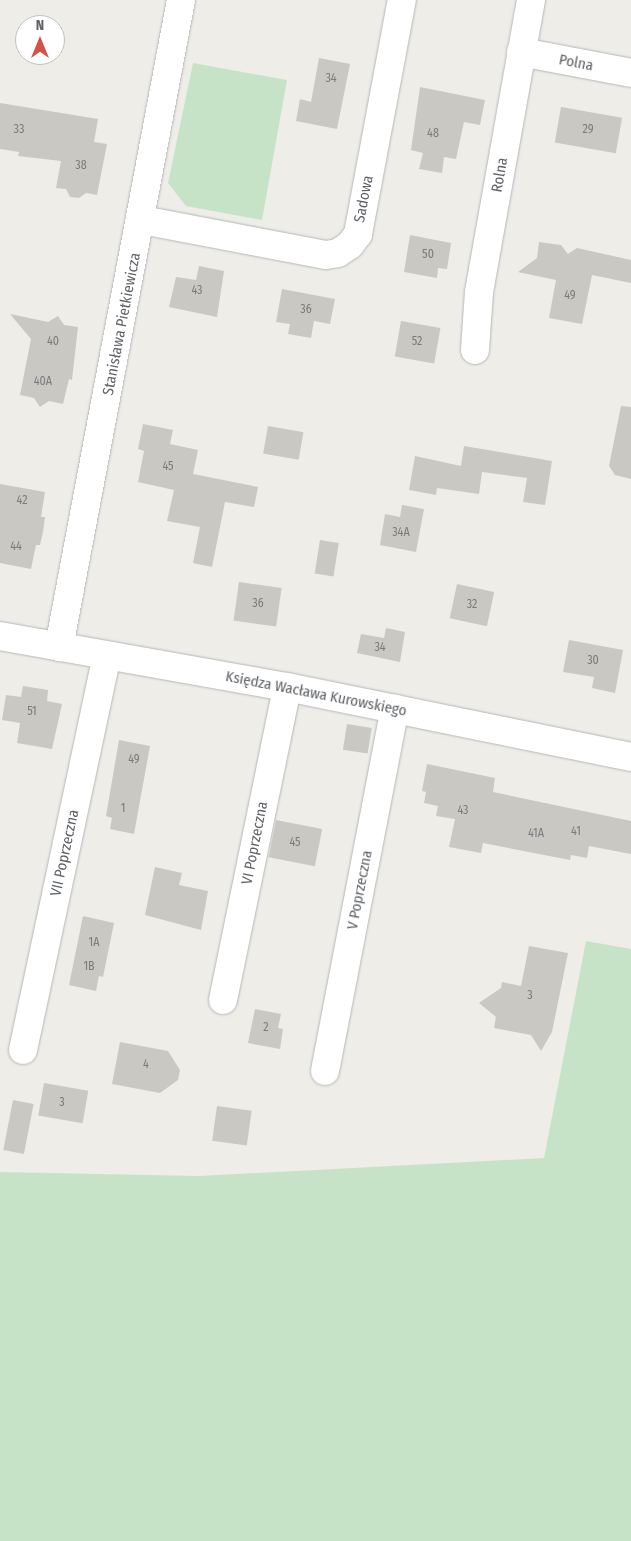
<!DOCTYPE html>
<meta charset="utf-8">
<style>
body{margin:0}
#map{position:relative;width:631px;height:1541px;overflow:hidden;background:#efede7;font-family:"Fira Sans Condensed",sans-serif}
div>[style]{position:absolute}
.green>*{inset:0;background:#c7e3c7}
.building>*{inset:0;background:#cac8c3;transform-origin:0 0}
.roads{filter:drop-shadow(0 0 1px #b4b6ba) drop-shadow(0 0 1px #b4b6ba)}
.minor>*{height:28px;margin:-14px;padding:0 14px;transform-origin:14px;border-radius:14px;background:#fff}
span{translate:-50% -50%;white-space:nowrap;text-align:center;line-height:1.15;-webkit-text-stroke:4px #fff;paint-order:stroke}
.number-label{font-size:12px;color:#797b7c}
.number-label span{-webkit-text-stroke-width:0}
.street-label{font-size:15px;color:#5e6165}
.north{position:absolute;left:15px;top:15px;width:50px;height:50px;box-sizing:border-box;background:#fff;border:1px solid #bfc0c1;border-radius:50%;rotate:0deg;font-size:14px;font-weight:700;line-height:20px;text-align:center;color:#5e6165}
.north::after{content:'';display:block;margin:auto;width:18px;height:22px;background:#d65146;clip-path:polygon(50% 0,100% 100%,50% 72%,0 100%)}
</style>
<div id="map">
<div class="green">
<div style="clip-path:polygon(193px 63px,287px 80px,262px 220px,186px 206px,168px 183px)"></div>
<div style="clip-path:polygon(586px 941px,631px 949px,631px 1541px,0 1541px,0 1172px,199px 1176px,544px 1158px)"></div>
</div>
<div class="building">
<div style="clip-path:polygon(319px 58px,350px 64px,337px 129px,296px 121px,300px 99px,311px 102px)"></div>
<div style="clip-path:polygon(420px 87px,485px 100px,480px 125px,464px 122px,456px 159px,444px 157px,442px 173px,419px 169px,423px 153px,411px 150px)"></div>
<div style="clip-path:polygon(0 103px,98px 119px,94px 142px,107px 144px,97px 195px,86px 193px,79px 198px,70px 197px,66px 189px,56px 188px,61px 161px,18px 156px,19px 152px,0 149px)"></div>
<div style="left:561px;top:107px;width:62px;height:36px;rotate:10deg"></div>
<div style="clip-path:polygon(410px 235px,451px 243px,447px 269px,438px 268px,437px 278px,404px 272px)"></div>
<div style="clip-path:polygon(539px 242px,561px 245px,568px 254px,577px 248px,631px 260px,631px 283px,592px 275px,582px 324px,549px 318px,556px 280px,518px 272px,537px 258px)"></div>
<div style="clip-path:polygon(199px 266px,224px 271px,217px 317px,169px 307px,176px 277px,196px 280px)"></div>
<div style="clip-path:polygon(282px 289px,335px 299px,330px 324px,314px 321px,311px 338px,288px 334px,290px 324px,276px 322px)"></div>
<div style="clip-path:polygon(10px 314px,48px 322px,58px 316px,64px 325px,78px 327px,72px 380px,69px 379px,63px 404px,49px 401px,40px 407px,34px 398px,20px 395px,31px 339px)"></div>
<div style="left:401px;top:321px;width:40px;height:36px;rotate:10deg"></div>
<div style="clip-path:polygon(621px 406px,631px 407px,631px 479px,615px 475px,609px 466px)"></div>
<div style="clip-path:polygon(143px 424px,173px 430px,170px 444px,198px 450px,193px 474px,258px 487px,254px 507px,225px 502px,212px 567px,193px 563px,200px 527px,167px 521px,174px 490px,138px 482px,144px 451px,138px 449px)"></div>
<div style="left:268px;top:426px;width:36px;height:28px;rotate:10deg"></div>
<div style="clip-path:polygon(464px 446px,552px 461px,545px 505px,523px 502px,527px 478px,482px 472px,479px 494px,437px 488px,436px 495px,409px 490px,415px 456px,461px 466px)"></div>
<div style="clip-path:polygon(0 484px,45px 492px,41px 517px,45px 517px,43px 532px,40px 545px,36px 545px,31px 569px,0 563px)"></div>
<div style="clip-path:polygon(402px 505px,424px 509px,416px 552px,380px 545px,385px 514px,400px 517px)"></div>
<div style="left:320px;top:540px;width:19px;height:34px;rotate:9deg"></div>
<div style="left:239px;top:582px;width:43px;height:39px;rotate:8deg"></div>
<div style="left:457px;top:584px;width:38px;height:35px;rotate:12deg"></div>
<div style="clip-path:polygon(386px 628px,405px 632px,400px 662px,357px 653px,361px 634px,384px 638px)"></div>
<div style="clip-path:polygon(569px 640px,623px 650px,615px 693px,592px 688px,594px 677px,563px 672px)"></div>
<div style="clip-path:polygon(23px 686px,48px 690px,47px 701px,62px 704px,52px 749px,17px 743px,20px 723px,2px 720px,6px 695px,21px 697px)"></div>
<div style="left:347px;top:724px;width:25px;height:26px;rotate:9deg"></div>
<div style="clip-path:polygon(119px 740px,150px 746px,134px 834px,110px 829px,112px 818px,106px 816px)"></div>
<div style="clip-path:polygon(427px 764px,495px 778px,493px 792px,631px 821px,631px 854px,589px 846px,587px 858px,571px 855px,570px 860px,483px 843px,481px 853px,449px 847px,455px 819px,436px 816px,438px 806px,424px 803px,426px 792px,422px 791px)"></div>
<div style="left:276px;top:820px;width:47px;height:38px;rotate:11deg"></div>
<div style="clip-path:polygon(155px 867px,182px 873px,179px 885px,208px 891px,201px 930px,145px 915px)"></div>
<div style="clip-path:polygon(83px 916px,114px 923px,103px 977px,99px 976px,96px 991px,69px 985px)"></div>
<div style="clip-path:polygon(529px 946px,568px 953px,552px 1032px,541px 1051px,531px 1035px,494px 1028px,496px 1017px,479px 1003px,501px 988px,502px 982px,521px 986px)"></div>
<div style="clip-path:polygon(255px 1009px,281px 1014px,278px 1028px,283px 1029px,280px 1049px,248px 1043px)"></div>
<div style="clip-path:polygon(120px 1042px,168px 1051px,180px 1070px,178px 1080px,160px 1093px,112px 1084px)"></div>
<div style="left:44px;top:1083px;width:45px;height:33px;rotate:10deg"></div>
<div style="left:13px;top:1100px;width:21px;height:51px;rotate:11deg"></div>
<div style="left:217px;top:1106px;width:35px;height:35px;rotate:8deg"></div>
</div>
<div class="roads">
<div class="minor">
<div style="left:521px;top:52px;width:112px;rotate:10.8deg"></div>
<div style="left:142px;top:220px;width:187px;rotate:10.8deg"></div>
<div style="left:326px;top:255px;width:12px;rotate:-9deg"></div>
<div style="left:338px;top:253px;width:14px;rotate:-34deg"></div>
<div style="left:350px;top:245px;width:14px;rotate:-54deg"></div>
<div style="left:358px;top:234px;width:238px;rotate:-79.4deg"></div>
<div style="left:475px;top:350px;width:58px;rotate:-86.1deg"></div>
<div style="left:479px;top:292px;width:297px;rotate:-79.9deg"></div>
<div style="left:0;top:636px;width:291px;rotate:10.1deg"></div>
<div style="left:287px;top:687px;width:351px;rotate:11.5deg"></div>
<div style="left:59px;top:647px;width:658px;rotate:-79.32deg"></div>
<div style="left:223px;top:1000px;width:319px;rotate:-78.4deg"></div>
<div style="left:23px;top:1050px;width:403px;rotate:-78deg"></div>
<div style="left:325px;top:1071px;width:369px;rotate:-79.1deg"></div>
</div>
</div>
<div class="number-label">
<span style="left:331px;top:79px">34</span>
<span style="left:19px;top:130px">33</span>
<span style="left:588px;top:130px">29</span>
<span style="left:433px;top:134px">48</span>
<span style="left:81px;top:166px">38</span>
<span style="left:428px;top:255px">50</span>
<span style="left:197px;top:291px">43</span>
<span style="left:570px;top:296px">49</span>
<span style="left:306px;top:310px">36</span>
<span style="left:53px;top:342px">40</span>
<span style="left:417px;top:342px">52</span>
<span style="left:43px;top:382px">40A</span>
<span style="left:168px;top:467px">45</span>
<span style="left:22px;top:501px">42</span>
<span style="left:401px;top:533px">34A</span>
<span style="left:16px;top:547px">44</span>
<span style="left:258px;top:604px">36</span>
<span style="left:472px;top:605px">32</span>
<span style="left:380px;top:648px">34</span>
<span style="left:593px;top:661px">30</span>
<span style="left:32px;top:712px">51</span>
<span style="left:134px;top:760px">49</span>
<span style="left:123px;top:809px">1</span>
<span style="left:463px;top:811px">43</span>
<span style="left:576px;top:832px">41</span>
<span style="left:536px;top:834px">41A</span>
<span style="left:295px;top:843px">45</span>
<span style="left:94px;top:943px">1A</span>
<span style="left:89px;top:967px">1B</span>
<span style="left:530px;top:996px">3</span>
<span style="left:266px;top:1028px">2</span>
<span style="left:146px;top:1065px">4</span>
<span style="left:62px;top:1103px">3</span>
</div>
<div class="street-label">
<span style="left:576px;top:63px;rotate:11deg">Polna</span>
<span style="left:500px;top:175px;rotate:-80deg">Rolna</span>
<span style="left:364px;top:199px;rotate:-79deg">Sadowa</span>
<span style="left:122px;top:324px;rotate:-79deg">Stanisława Pietkiewicza</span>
<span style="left:316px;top:694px;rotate:11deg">Księdza Wacława Kurowskiego</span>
<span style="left:255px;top:843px;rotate:-79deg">VI Poprzeczna</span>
<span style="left:65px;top:853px;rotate:-78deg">VII Poprzeczna</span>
<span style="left:360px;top:890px;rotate:-79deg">V Poprzeczna</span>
</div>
<div class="north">N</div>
</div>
